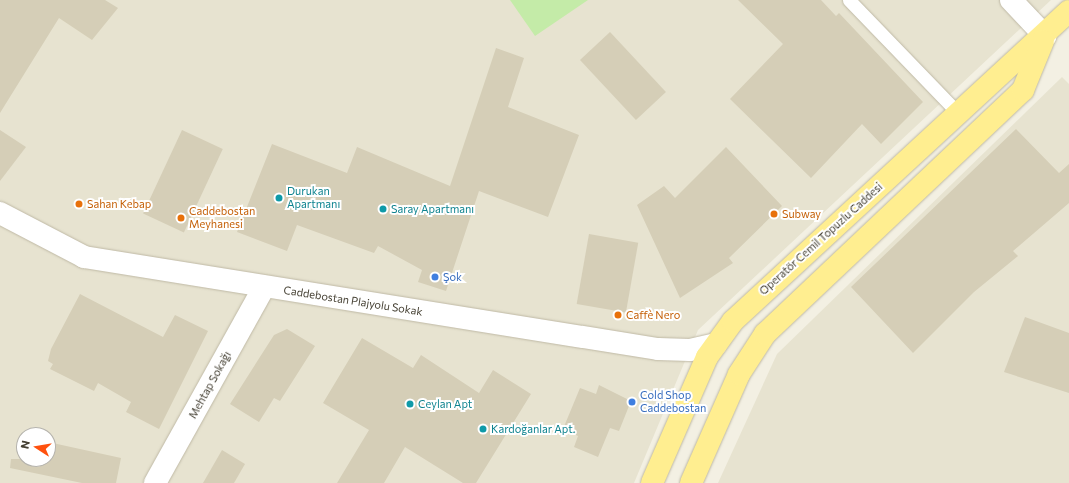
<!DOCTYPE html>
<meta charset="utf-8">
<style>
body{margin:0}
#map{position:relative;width:1069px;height:483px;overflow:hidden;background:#f3f0e3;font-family:Commissioner,sans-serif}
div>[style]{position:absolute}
.residential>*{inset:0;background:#e7e3d0}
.green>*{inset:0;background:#c4eba8}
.building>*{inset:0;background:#d5ceb7;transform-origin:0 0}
.roads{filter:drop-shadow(0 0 1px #bfb9a5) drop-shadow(0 0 1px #bfb9a5)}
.service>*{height:13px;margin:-6.5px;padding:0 6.5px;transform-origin:6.5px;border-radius:6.5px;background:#fff}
.minor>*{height:22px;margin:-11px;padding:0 11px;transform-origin:11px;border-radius:11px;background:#fff}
.primary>*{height:22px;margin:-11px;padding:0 11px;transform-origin:11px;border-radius:11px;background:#ffee90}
.dots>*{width:11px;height:11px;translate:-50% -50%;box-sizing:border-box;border:2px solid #fff;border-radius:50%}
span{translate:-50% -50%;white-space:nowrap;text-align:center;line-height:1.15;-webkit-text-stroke:4px #fff;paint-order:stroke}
.culture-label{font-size:11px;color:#0d838f}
.left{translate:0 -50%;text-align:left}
.food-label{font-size:11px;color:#c56008}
.street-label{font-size:11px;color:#454033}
.shop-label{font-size:11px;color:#366cbe}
.north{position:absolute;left:16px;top:427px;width:40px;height:40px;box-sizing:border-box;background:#fff;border:1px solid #b5b3ad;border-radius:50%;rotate:282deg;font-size:11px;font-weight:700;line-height:16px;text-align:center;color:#454033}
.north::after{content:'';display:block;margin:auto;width:14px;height:18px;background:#ff510e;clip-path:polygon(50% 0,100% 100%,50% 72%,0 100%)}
</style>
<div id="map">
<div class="residential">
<div style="clip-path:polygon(evenodd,0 0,1051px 0,698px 330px,634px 483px,0 483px,0 0,24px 435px,48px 435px,48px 459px,24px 459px,24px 435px)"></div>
<div style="clip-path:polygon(1062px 77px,1069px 84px,1069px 483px,718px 483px,777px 354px)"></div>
</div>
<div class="green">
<div style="clip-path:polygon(510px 0,588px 0,535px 36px)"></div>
</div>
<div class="building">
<div style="clip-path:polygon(0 0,105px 0,118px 8px,92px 40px,59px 18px,0 113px)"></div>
<div style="clip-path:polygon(738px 0,821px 0,836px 16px,839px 13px,923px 102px,881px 144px,862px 124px,811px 178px,730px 99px,783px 44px)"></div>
<div style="left:610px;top:32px;width:82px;height:41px;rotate:47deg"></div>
<div style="clip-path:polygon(496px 48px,524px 58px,508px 107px,579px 135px,548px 217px,479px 191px,446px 291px,418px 282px,422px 270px,378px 246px,374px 253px,297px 225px,287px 251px,237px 232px,272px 144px,347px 173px,357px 147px,450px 186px)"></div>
<div style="clip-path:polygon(1016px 129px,1059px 173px,1069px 164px,1069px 203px,1013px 251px,1018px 256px,974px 292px,913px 353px,851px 287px)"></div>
<div style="clip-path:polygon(0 130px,26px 147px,0 181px)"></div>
<div style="left:182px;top:130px;width:45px;height:92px;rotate:25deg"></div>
<div style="clip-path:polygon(726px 147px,782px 206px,729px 258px,733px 263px,680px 298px,637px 205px,664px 186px,675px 198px)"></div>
<div style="left:589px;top:234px;width:50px;height:71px;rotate:10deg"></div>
<div style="clip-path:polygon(80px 294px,163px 337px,175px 315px,208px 331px,159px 429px,126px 412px,131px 402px,98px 383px,94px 391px,50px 369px,53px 364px,48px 361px,51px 349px)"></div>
<div style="clip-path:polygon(1025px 317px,1069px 333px,1069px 393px,1004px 372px)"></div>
<div style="clip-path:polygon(287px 329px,315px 346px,280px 401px,274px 398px,259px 422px,230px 404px,274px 335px)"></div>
<div style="clip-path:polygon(362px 338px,413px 368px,421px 355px,479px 393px,493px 370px,531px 394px,476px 483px,463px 483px,405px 447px,384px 483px,337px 483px,369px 430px,323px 403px)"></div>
<div style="clip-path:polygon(599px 385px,631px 401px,619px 431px,610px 428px,598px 457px,574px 447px,578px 436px,563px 429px,580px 388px,596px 394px)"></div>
<div style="clip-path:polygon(48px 442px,121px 458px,116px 483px,82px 483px,10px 468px,11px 459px,48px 459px)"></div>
<div style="clip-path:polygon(222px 450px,245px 464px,234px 483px,203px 483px)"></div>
</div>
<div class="roads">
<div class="service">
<div style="left:849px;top:0;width:158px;rotate:46deg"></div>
</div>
<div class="minor">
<div style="left:1011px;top:0;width:50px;rotate:46.6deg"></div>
<div style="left:0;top:213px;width:95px;rotate:27.6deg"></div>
<div style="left:84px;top:257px;width:581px;rotate:9.11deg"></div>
<div style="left:658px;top:349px;width:32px;rotate:2deg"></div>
<div style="left:690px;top:350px;width:27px;rotate:-13deg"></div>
<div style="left:155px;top:483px;width:224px;rotate:-60.9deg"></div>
</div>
<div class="primary">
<div style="left:652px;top:483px;width:137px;rotate:-66.4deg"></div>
<div style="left:707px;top:357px;width:44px;rotate:-54.2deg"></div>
<div style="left:733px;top:321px;width:457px;rotate:-42.7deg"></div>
<div style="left:691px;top:483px;width:119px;rotate:-66.2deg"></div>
<div style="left:739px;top:374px;width:48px;rotate:-57deg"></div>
<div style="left:765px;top:334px;width:355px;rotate:-43.4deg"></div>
<div style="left:1023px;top:90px;width:53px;rotate:-67.8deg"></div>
</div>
</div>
<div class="dots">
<div style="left:279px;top:198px;background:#0f9aa8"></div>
<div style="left:79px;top:204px;background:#e8710a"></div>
<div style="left:383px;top:209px;background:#0f9aa8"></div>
<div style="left:774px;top:214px;background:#e8710a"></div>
<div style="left:181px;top:218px;background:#e8710a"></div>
<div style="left:435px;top:277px;background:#3f7fe0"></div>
<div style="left:618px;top:315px;background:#e8710a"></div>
<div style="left:632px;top:402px;background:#3f7fe0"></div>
<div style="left:410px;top:404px;background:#0f9aa8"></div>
<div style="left:483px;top:429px;background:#0f9aa8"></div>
</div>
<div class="culture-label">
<span class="left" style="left:287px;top:198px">Durukan<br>Apartmanı</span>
<span class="left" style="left:391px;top:209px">Saray Apartmanı</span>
<span class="left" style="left:418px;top:404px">Ceylan Apt</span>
<span class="left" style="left:491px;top:429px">Kardoğanlar Apt.</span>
</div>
<div class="food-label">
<span class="left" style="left:87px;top:204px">Sahan Kebap</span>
<span class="left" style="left:189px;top:218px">Caddebostan<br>Meyhanesi</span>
<span class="left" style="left:782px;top:214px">Subway</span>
<span class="left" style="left:626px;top:315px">Caffè Nero</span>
</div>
<div class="street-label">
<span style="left:821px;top:239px;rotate:-42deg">Operatör Cemil Topuzlu Caddesi</span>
<span style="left:353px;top:301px;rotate:9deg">Caddebostan Plajyolu Sokak</span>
<span style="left:210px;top:385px;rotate:-61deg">Mehtap Sokağı</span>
</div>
<div class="shop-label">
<span class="left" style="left:443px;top:277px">Şok</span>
<span class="left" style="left:640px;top:402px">Cold Shop<br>Caddebostan</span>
</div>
<div class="north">N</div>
</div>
